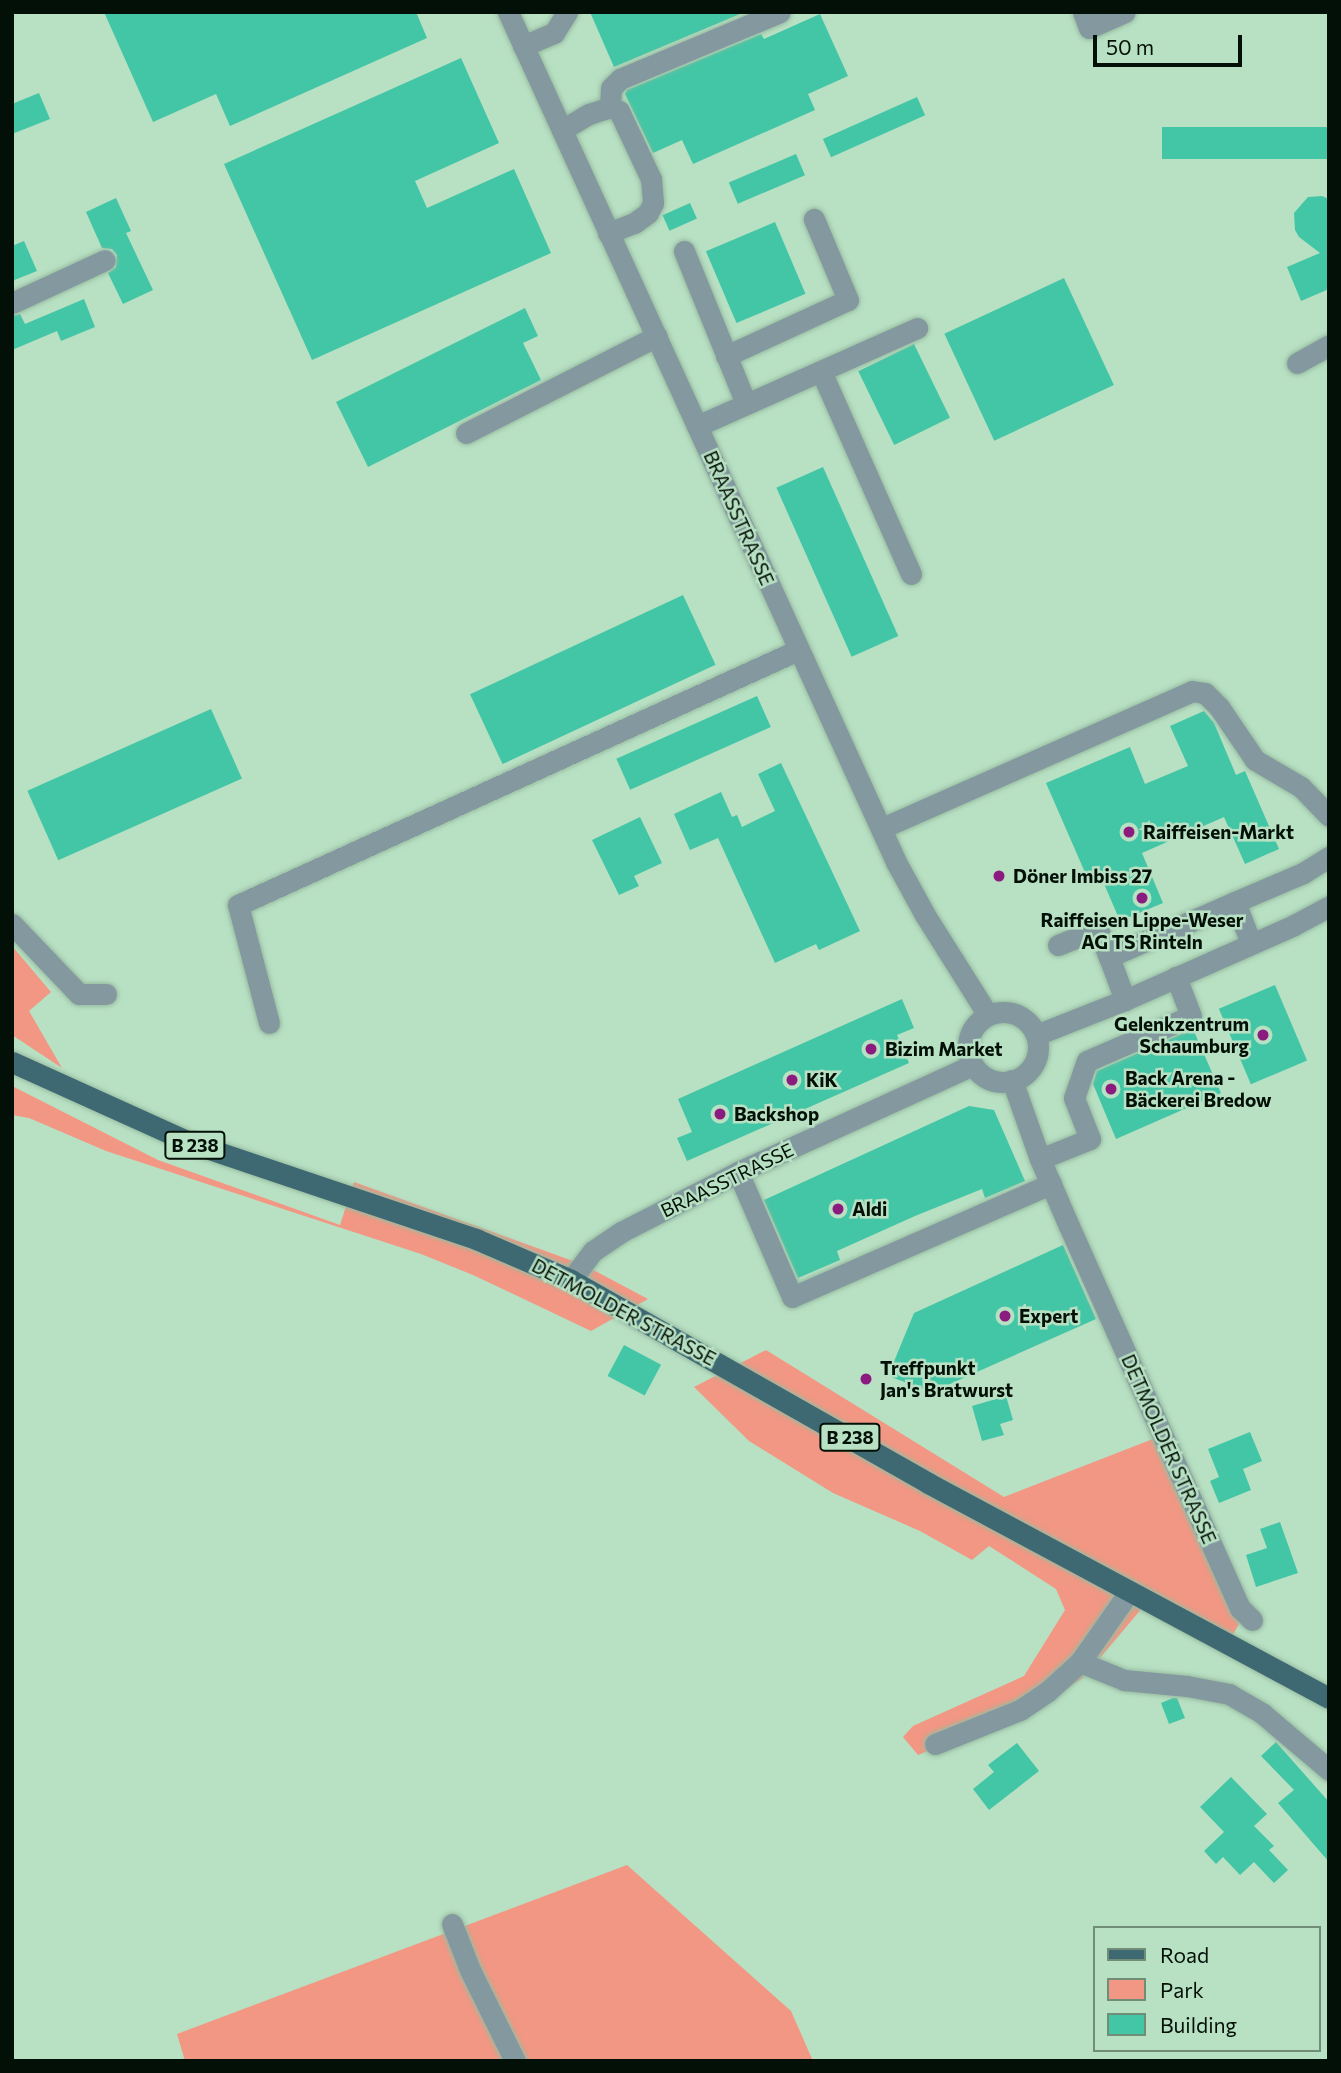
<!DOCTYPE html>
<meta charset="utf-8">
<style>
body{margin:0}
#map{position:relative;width:1341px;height:2073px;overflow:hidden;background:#b8e0c3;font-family:Commissioner,sans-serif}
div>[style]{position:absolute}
.green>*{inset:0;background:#f29783}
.building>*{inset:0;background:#43c6a6;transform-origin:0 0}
.roads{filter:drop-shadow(0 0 2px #97bba1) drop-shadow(0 0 2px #97bba1)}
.minor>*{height:21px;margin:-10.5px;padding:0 10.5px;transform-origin:10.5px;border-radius:10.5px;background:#83999f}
.minor>.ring{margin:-10.5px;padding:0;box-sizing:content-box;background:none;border:21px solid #83999f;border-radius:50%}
.major>*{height:21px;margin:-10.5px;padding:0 10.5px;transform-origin:10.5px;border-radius:10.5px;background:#3e6872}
.dots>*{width:19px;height:19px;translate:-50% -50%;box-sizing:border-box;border:4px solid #b8e0c3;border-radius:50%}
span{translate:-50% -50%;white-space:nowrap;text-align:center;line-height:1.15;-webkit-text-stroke:5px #b8e0c3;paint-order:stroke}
.shield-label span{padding:2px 5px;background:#b8e0c3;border:2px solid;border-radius:5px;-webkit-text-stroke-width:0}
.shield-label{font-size:18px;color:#031007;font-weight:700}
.street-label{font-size:19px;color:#031007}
.poi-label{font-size:19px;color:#031007;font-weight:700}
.left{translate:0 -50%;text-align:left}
.right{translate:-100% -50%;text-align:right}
.frame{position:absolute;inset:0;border:14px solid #031007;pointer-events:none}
.legend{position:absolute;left:1093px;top:1926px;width:228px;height:126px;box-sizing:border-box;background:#b8e0c3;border:2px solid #708d78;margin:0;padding:9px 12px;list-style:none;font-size:21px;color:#031007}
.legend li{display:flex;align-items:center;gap:14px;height:35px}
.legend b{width:35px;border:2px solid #708d78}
.scale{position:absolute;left:1093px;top:35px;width:149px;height:32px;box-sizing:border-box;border:4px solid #031007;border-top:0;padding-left:9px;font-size:21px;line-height:24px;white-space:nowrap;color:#031007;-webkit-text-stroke:5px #b8e0c3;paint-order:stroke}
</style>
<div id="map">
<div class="green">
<div style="clip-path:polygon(12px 946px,51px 992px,29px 1011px,62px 1068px,12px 1035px)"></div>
<div style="clip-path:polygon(12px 1086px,158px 1160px,340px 1225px,354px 1182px,584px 1265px,648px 1299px,591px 1331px,473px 1275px,421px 1254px,106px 1151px,29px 1118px,12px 1115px)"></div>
<div style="clip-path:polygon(766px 1350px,1004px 1497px,1158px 1437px,1239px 1624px,1224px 1650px,1143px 1607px,1083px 1678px,1032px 1710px,918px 1755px,903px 1737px,913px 1726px,1024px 1676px,1065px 1610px,1056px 1589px,989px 1546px,972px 1560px,920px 1531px,833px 1493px,749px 1441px,694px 1387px)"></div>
<div style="clip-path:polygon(627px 1865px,791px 2011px,813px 2061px,185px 2061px,177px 2034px)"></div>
</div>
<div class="building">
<div style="clip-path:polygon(104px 12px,416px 12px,427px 38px,230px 126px,216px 94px,153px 122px)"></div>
<div style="clip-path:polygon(590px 12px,745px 12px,614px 67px)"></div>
<div style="clip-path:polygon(820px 14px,848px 76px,808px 94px,815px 110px,693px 164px,682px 140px,653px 153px,625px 94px,627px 90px,761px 34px,764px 39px)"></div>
<div style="clip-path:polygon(461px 58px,499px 143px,415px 181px,427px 208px,514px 169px,551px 253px,312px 360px,224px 164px)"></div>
<div style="clip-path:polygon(39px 93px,50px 119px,12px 134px,12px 104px)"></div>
<div style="left:917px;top:97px;width:20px;height:103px;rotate:66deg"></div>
<div style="left:1329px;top:127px;width:32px;height:167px;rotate:90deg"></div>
<div style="left:796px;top:154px;width:23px;height:73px;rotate:67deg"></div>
<div style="clip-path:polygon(1322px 196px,1329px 199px,1329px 289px,1301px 301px,1287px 267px,1320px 253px,1299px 237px,1295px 230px,1294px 213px,1308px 197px)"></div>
<div style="clip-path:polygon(116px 198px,131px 231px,126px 233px,153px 290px,123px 304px,108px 273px,116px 267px,117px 255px,112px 249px,102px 248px,86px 212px)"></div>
<div style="left:690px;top:203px;width:17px;height:30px;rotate:66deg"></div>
<div style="left:775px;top:222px;width:78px;height:75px;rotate:67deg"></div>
<div style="clip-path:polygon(24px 241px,37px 271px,12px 281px,12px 246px)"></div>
<div style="left:1064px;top:278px;width:118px;height:132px;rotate:65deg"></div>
<div style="clip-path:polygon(84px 299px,95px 327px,61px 341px,57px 331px,12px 350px,12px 316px,20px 314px,25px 324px)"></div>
<div style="clip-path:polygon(525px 308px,538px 336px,523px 343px,541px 380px,368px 467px,336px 402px)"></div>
<div style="left:914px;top:344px;width:82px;height:62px;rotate:64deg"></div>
<div style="left:823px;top:467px;width:185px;height:51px;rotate:66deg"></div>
<div style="left:683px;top:595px;width:77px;height:235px;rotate:65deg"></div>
<div style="left:757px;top:696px;width:34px;height:154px;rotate:66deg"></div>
<div style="left:211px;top:709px;width:76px;height:201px;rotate:66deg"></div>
<div style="clip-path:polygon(1204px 711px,1214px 723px,1236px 775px,1245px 771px,1279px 849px,1245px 864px,1224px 817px,1142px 853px,1163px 903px,1120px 921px,1099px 872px,1087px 877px,1046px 783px,1130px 747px,1145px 784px,1188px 766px,1170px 726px)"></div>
<div style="clip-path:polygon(781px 763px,860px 931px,819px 950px,816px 944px,775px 963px,718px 838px,690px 850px,674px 814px,721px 792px,732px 817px,737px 815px,742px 827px,775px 811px,758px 774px)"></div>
<div style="clip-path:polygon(640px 817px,662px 863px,634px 876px,639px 886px,619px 895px,592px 840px)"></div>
<div style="left:1275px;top:985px;width:82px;height:61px;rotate:67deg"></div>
<div style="clip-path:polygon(902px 999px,914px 1028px,897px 1035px,909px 1063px,687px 1161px,677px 1138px,692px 1132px,678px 1099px)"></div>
<div style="clip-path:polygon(1193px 1029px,1221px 1093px,1116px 1139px,1093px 1084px,1097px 1071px)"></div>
<div style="clip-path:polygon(969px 1106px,994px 1110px,1025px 1181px,985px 1198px,982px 1189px,915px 1216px,837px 1251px,840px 1260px,798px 1278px,764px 1200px)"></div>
<div style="clip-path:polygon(1063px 1245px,1096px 1319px,932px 1392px,888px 1376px,914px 1313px)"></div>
<div style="left:624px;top:1345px;width:42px;height:35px;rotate:28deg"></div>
<div style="clip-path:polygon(1006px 1396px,1013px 1420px,1000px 1424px,1004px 1435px,982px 1441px,972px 1406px)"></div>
<div style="clip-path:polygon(1250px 1432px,1262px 1461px,1243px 1469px,1251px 1490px,1219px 1503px,1210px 1481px,1219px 1477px,1208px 1449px)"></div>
<div style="clip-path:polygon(1280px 1522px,1298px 1573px,1256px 1587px,1246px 1555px,1267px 1548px,1260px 1529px)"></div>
<div style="clip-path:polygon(1173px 1698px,1177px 1698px,1185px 1718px,1169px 1724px,1161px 1703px)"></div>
<div style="clip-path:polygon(1276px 1742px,1329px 1802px,1329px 1862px,1278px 1803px,1294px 1790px,1261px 1756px)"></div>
<div style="clip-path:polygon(1017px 1743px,1039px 1771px,989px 1810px,973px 1789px,994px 1772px,988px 1765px)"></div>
<div style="clip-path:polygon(1231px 1777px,1267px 1814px,1254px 1826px,1274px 1846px,1269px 1850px,1288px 1870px,1274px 1883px,1254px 1862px,1240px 1875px,1223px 1857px,1216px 1864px,1204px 1851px,1224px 1832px,1200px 1807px)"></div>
</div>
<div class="roads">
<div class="minor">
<div style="left:508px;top:12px;width:934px;rotate:65.46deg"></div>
<div style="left:896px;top:862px;width:60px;rotate:61.3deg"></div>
<div style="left:925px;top:915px;width:118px;rotate:57.8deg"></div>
<div style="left:1083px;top:12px;width:17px;rotate:69deg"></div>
<div style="left:1089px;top:28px;width:39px;rotate:-24deg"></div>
<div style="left:523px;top:46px;width:34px;rotate:-23deg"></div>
<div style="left:554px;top:33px;width:25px;rotate:-58deg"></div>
<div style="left:610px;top:107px;width:19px;rotate:-87deg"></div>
<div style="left:611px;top:88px;width:13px;rotate:-45deg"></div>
<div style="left:620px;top:79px;width:173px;rotate:-22.7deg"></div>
<div style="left:562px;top:130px;width:31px;rotate:-31deg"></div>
<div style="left:589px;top:114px;width:22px;rotate:-18deg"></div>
<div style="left:610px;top:107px;width:10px;rotate:24deg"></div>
<div style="left:619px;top:111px;width:75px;rotate:64.8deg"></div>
<div style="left:651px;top:179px;width:24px;rotate:85deg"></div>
<div style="left:653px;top:203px;width:11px;rotate:117deg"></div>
<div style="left:648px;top:213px;width:17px;rotate:144deg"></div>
<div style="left:634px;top:223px;width:28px;rotate:159deg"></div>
<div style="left:684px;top:251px;width:165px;rotate:67.9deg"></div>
<div style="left:12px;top:303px;width:102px;rotate:-24.8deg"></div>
<div style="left:726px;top:356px;width:134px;rotate:-24.7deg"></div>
<div style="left:848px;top:300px;width:88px;rotate:-112.8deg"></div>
<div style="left:1297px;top:363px;width:37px;rotate:-29deg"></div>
<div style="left:821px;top:371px;width:222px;rotate:66.1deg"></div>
<div style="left:697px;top:426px;width:241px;rotate:-24deg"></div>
<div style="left:466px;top:433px;width:214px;rotate:-26.9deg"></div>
<div style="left:882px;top:828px;width:339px;rotate:-23.8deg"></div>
<div style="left:1192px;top:691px;width:13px;rotate:9deg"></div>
<div style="left:1205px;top:693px;width:20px;rotate:45deg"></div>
<div style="left:1219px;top:707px;width:64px;rotate:55.8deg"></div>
<div style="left:1255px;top:760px;width:53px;rotate:30.4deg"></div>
<div style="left:1301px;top:787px;width:40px;rotate:46deg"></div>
<div style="left:12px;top:924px;width:97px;rotate:46.3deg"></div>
<div style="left:79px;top:994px;width:27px"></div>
<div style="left:1251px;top:943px;width:44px;rotate:-111.3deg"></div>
<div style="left:1235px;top:902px;width:74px;rotate:-23.1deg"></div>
<div style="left:1303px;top:873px;width:31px;rotate:-32deg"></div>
<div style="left:1058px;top:945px;width:43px;rotate:-21.8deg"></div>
<div style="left:1098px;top:929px;width:30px;rotate:69deg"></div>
<div style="left:1109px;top:957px;width:137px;rotate:-23.6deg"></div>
<div style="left:1109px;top:957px;width:46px;rotate:69.6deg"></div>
<div class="ring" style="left:968px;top:1012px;width:49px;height:49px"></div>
<div style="left:269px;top:1023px;width:122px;rotate:-104.7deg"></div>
<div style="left:238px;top:905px;width:615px;rotate:-24.48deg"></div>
<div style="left:1036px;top:1035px;width:96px;rotate:-21.5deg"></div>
<div style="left:1125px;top:1000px;width:185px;rotate:-23.9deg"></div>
<div style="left:1294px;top:925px;width:40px;rotate:-28deg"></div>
<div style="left:1012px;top:1080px;width:84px;rotate:70.5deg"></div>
<div style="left:1040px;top:1159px;width:73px;rotate:66.6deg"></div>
<div style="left:1069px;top:1226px;width:419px;rotate:65.9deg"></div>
<div style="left:1240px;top:1608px;width:17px;rotate:45deg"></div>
<div style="left:1040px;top:1159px;width:54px;rotate:-21.8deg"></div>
<div style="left:1090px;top:1139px;width:44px;rotate:-111.3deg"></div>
<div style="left:1074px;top:1098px;width:39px;rotate:-71deg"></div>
<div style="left:1087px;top:1061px;width:113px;rotate:-23.4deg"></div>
<div style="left:1191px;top:1016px;width:42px;rotate:-111deg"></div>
<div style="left:738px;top:1172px;width:136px;rotate:66.6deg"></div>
<div style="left:792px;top:1297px;width:283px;rotate:-23.6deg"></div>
<div style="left:571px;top:1280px;width:36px;rotate:-53deg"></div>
<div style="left:593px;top:1251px;width:34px;rotate:-34deg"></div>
<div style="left:621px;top:1232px;width:131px;rotate:-27.1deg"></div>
<div style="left:738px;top:1172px;width:258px;rotate:-24.5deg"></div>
<div style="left:1080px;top:1662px;width:48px;rotate:22.2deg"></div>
<div style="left:1124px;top:1680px;width:63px;rotate:5.4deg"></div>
<div style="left:1187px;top:1686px;width:43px;rotate:10.8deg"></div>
<div style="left:1229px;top:1694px;width:39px;rotate:30deg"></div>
<div style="left:1263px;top:1714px;width:87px;rotate:40.3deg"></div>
<div style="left:935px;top:1744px;width:92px;rotate:-21.8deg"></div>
<div style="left:1020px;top:1710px;width:34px;rotate:-34deg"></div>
<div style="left:1048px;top:1691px;width:43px;rotate:-42.2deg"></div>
<div style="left:1080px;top:1662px;width:85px;rotate:-55deg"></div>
<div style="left:452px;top:1924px;width:49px;rotate:68.6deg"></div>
<div style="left:470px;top:1970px;width:102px;rotate:63.7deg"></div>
</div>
<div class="major">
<div style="left:12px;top:1062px;width:196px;rotate:24.3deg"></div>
<div style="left:191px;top:1143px;width:301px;rotate:18.6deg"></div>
<div style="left:476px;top:1239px;width:103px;rotate:23.3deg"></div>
<div style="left:571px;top:1280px;width:411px;rotate:29.6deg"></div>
<div style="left:928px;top:1483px;width:455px;rotate:28.2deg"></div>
</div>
</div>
<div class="dots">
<div style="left:1129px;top:832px;background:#8b1b7e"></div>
<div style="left:999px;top:876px;background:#8b1b7e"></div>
<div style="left:1142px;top:898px;background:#8b1b7e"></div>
<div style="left:1263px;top:1035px;background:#8b1b7e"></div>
<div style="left:871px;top:1049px;background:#8b1b7e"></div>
<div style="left:792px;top:1080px;background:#8b1b7e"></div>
<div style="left:1111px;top:1089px;background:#8b1b7e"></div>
<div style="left:720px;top:1114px;background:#8b1b7e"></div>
<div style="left:838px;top:1209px;background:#8b1b7e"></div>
<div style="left:1005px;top:1316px;background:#8b1b7e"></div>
<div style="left:866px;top:1379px;background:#8b1b7e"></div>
</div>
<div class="shield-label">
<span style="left:195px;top:1145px">B 238</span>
<span style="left:850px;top:1437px">B 238</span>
</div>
<div class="street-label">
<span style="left:739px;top:518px;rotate:66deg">BRAASSTRASSE</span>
<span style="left:727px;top:1180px;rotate:-26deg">BRAASSTRASSE</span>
<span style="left:624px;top:1312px;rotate:28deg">DETMOLDER STRASSE</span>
<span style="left:1169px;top:1449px;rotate:66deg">DETMOLDER STRASSE</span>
</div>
<div class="poi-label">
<span class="left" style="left:1143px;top:832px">Raiffeisen-Markt</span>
<span class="left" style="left:1013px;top:876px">Döner Imbiss 27</span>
<span style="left:1142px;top:931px">Raiffeisen Lippe-Weser<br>AG TS Rinteln</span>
<span class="right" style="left:1249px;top:1035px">Gelenkzentrum<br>Schaumburg</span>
<span class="left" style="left:885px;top:1049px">Bizim Market</span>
<span class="left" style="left:1125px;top:1089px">Back Arena -<br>Bäckerei Bredow</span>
<span class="left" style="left:806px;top:1080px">KiK</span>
<span class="left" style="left:734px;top:1114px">Backshop</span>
<span class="left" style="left:852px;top:1209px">Aldi</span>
<span class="left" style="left:1019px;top:1316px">Expert</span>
<span class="left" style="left:880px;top:1379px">Treffpunkt<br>Jan's Bratwurst</span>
</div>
<div class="frame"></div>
<ul class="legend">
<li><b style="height:9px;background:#3e6872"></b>Road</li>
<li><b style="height:19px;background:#f29783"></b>Park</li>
<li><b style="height:19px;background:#43c6a6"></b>Building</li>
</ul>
<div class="scale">50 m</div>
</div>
